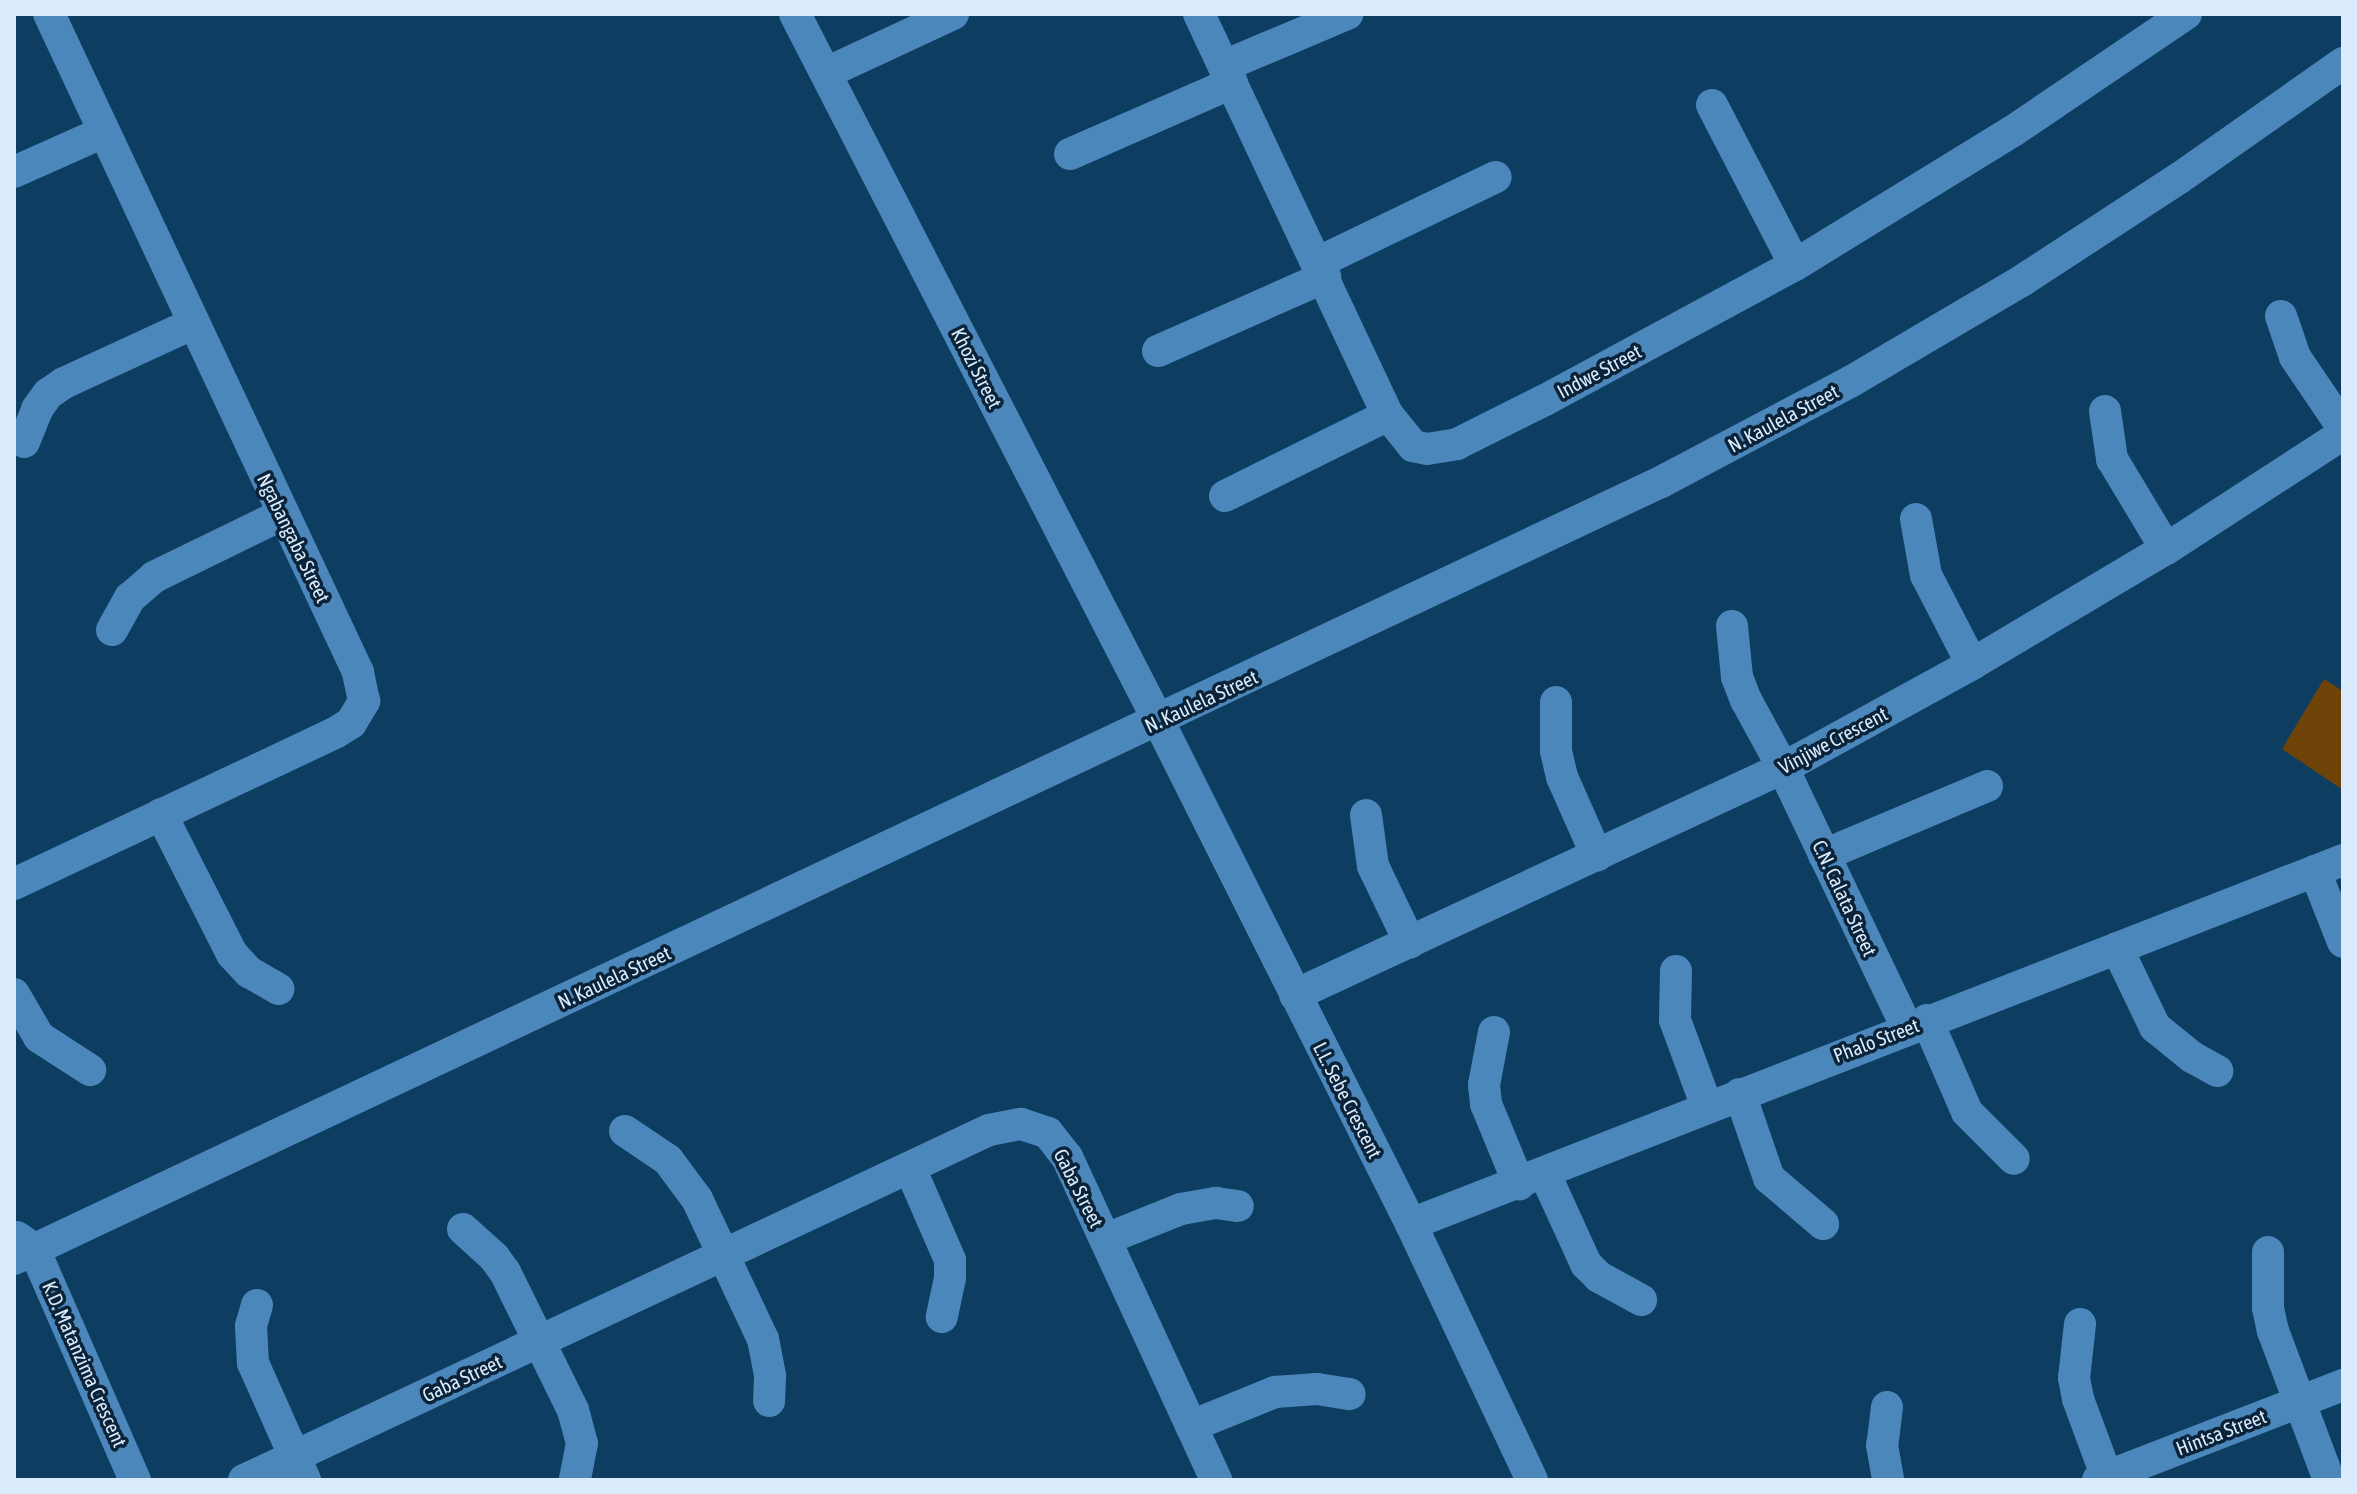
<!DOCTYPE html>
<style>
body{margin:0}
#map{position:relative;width:2357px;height:1494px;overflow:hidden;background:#0e3d62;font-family:"Asap Condensed",sans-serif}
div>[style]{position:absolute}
.green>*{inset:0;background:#6d4307}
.minor>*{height:32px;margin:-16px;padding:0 16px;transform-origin:16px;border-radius:16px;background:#4c87bb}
span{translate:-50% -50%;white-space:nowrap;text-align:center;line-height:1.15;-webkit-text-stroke:7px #0a2338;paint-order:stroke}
.street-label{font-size:20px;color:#d9ebfc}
.frame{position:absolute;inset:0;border:16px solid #d9ebfc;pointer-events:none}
</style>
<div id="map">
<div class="green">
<div style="clip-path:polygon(2324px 679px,2343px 691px,2343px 790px,2282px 749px)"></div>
</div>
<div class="minor">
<div style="left:795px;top:14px;width:796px;rotate:62.79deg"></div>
<div style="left:1159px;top:722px;width:562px;rotate:63.34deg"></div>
<div style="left:1411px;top:1224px;width:283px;rotate:64.7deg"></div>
<div style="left:1199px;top:14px;width:443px;rotate:64.8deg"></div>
<div style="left:1388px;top:415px;width:40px;rotate:51deg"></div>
<div style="left:1413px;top:446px;width:14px;rotate:12deg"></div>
<div style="left:1427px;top:449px;width:30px;rotate:-9deg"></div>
<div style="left:1457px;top:444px;width:98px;rotate:-26.6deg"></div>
<div style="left:1545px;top:400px;width:284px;rotate:-28.4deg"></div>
<div style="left:1795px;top:265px;width:256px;rotate:-31.6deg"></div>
<div style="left:2013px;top:131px;width:209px;rotate:-34.1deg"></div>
<div style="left:1224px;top:66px;width:134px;rotate:-22.9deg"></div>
<div style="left:826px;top:73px;width:140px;rotate:-24.9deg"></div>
<div style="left:1712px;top:105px;width:180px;rotate:62.6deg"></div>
<div style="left:1070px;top:154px;width:177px;rotate:-23.7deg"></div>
<div style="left:14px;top:172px;width:98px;rotate:-24deg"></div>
<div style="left:1319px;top:262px;width:196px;rotate:-25.7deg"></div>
<div style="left:2281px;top:316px;width:43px;rotate:71.1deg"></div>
<div style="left:2295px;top:357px;width:86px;rotate:55.9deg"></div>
<div style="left:1158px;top:351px;width:183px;rotate:-23.9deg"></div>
<div style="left:2105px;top:411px;width:49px;rotate:81.7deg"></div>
<div style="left:2112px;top:459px;width:105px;rotate:59deg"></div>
<div style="left:24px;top:442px;width:35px;rotate:-68deg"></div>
<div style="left:37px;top:409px;width:19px;rotate:-54deg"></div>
<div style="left:48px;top:394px;width:19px;rotate:-35deg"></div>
<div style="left:64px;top:383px;width:141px;rotate:-24.7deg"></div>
<div style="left:1225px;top:496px;width:182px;rotate:-26.4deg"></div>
<div style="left:1916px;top:519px;width:57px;rotate:79.9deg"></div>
<div style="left:1926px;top:575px;width:100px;rotate:62.7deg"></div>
<div style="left:1732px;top:626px;width:51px;rotate:84.4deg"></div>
<div style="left:1737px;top:677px;width:25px;rotate:69deg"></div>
<div style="left:1746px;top:700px;width:77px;rotate:61.4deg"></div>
<div style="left:1783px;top:768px;width:288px;rotate:64.5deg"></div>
<div style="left:112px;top:630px;width:37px;rotate:-61deg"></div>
<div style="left:130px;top:598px;width:32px;rotate:-41deg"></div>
<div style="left:154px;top:577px;width:144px;rotate:-26deg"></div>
<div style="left:1556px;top:702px;width:49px;rotate:90deg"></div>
<div style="left:1556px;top:751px;width:27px;rotate:77deg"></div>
<div style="left:1562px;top:777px;width:86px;rotate:66.1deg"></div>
<div style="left:161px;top:814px;width:157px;rotate:63.1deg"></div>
<div style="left:232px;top:954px;width:25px;rotate:47deg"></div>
<div style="left:249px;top:972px;width:34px;rotate:30deg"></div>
<div style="left:1366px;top:815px;width:51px;rotate:82.2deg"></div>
<div style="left:1373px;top:866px;width:85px;rotate:64.3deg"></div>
<div style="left:1824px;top:855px;width:177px;rotate:-22.9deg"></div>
<div style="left:2315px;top:871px;width:76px;rotate:68.5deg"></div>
<div style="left:14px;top:884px;width:355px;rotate:-25.2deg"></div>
<div style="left:335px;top:733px;width:19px;rotate:-32deg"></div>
<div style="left:351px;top:723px;width:26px;rotate:-59deg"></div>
<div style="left:364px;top:701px;width:30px;rotate:-102deg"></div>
<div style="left:358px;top:672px;width:727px;rotate:-115.15deg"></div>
<div style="left:2117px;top:948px;width:88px;rotate:64.3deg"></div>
<div style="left:2155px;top:1027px;width:48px;rotate:39deg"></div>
<div style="left:2192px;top:1057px;width:29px;rotate:29deg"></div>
<div style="left:1676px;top:971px;width:49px;rotate:91.2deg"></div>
<div style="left:1675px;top:1020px;width:93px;rotate:69.8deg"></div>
<div style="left:14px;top:994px;width:50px;rotate:59.8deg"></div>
<div style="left:39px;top:1037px;width:61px;rotate:32.9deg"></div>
<div style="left:1295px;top:995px;width:538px;rotate:-24.95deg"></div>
<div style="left:1783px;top:768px;width:216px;rotate:-28.8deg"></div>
<div style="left:1972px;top:664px;width:226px;rotate:-30.7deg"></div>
<div style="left:2166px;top:549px;width:211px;rotate:-33deg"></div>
<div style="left:1927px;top:1020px;width:100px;rotate:66.5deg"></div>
<div style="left:1967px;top:1112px;width:66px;rotate:45deg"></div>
<div style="left:1494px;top:1032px;width:54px;rotate:100.7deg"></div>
<div style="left:1484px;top:1085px;width:19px;rotate:84deg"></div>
<div style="left:1486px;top:1104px;width:87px;rotate:67.6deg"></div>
<div style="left:1740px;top:1094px;width:89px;rotate:71deg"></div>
<div style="left:1769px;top:1178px;width:71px;rotate:40.4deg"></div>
<div style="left:625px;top:1131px;width:52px;rotate:34deg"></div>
<div style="left:668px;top:1160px;width:49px;rotate:53.4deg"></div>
<div style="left:697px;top:1199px;width:155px;rotate:64.8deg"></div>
<div style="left:763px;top:1339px;width:38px;rotate:79deg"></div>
<div style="left:770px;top:1376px;width:25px;rotate:92deg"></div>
<div style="left:910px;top:1168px;width:100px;rotate:66.5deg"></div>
<div style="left:950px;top:1260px;width:18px;rotate:90deg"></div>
<div style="left:950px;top:1278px;width:40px;rotate:102deg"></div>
<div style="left:1545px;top:1174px;width:99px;rotate:65.5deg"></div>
<div style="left:1586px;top:1264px;width:18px;rotate:45deg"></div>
<div style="left:1599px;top:1277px;width:48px;rotate:28.7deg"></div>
<div style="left:1411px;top:1224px;width:1001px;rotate:-21.33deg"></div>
<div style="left:463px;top:1229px;width:42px;rotate:42.1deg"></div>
<div style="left:494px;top:1257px;width:19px;rotate:54deg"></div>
<div style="left:505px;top:1272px;width:154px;rotate:63.8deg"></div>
<div style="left:573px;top:1410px;width:34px;rotate:75deg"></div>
<div style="left:582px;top:1443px;width:38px;rotate:101deg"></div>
<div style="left:17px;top:1237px;width:21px;rotate:35deg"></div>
<div style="left:34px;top:1249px;width:252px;rotate:66.4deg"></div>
<div style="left:1106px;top:1239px;width:81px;rotate:-21.8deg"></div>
<div style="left:1181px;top:1209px;width:36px;rotate:-10deg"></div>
<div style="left:1216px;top:1203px;width:22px;rotate:8deg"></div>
<div style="left:2268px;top:1252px;width:56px;rotate:90deg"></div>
<div style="left:2268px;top:1308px;width:24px;rotate:78deg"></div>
<div style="left:2273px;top:1331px;width:159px;rotate:69.4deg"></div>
<div style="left:14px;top:1259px;width:1821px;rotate:-25.26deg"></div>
<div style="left:1661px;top:482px;width:214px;rotate:-27.9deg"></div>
<div style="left:1850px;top:382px;width:201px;rotate:-30.5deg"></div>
<div style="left:2023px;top:280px;width:185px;rotate:-33.1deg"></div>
<div style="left:2178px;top:179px;width:202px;rotate:-35.1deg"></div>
<div style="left:257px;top:1305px;width:22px;rotate:106deg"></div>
<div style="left:251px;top:1326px;width:37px;rotate:87deg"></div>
<div style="left:253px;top:1363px;width:128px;rotate:66deg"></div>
<div style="left:2080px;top:1324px;width:54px;rotate:96.3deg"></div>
<div style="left:2074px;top:1378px;width:21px;rotate:79deg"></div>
<div style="left:2078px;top:1399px;width:86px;rotate:69.7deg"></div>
<div style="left:1887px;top:1407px;width:38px;rotate:97deg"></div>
<div style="left:1882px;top:1445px;width:36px;rotate:80deg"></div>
<div style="left:1191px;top:1426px;width:91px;rotate:-22deg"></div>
<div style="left:1275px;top:1392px;width:42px;rotate:-4.1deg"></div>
<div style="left:1317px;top:1389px;width:33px;rotate:9deg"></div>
<div style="left:244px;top:1480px;width:823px;rotate:-25.16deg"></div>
<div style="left:989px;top:1130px;width:33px;rotate:-11deg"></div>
<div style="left:1021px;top:1124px;width:28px;rotate:18deg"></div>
<div style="left:1048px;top:1133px;width:31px;rotate:52deg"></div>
<div style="left:1067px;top:1157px;width:356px;rotate:65.2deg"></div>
<div style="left:2098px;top:1480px;width:263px;rotate:-21.2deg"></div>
</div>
<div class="street-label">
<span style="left:977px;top:368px;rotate:63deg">Khozi Street</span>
<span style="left:1599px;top:371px;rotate:-28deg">Indwe Street</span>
<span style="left:1783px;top:418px;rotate:-28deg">N. Kaulela Street</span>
<span style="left:294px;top:538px;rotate:64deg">Ngabangaba Street</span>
<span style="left:1201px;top:701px;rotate:-25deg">N. Kaulela Street</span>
<span style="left:1833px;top:740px;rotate:-28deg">Vinjiwe Crescent</span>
<span style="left:1845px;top:898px;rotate:65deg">C.N. Calata Street</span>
<span style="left:614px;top:977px;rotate:-25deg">N. Kaulela Street</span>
<span style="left:1876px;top:1040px;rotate:-21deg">Phalo Street</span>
<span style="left:1348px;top:1100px;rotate:63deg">L.L. Sebe Crescent</span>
<span style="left:1079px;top:1188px;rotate:63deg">Gaba Street</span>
<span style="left:85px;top:1364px;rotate:66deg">K.D. Matanzima Crescent</span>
<span style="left:462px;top:1378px;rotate:-25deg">Gaba Street</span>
<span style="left:2221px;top:1432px;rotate:-21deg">Hintsa Street</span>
</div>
<div class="frame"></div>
</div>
